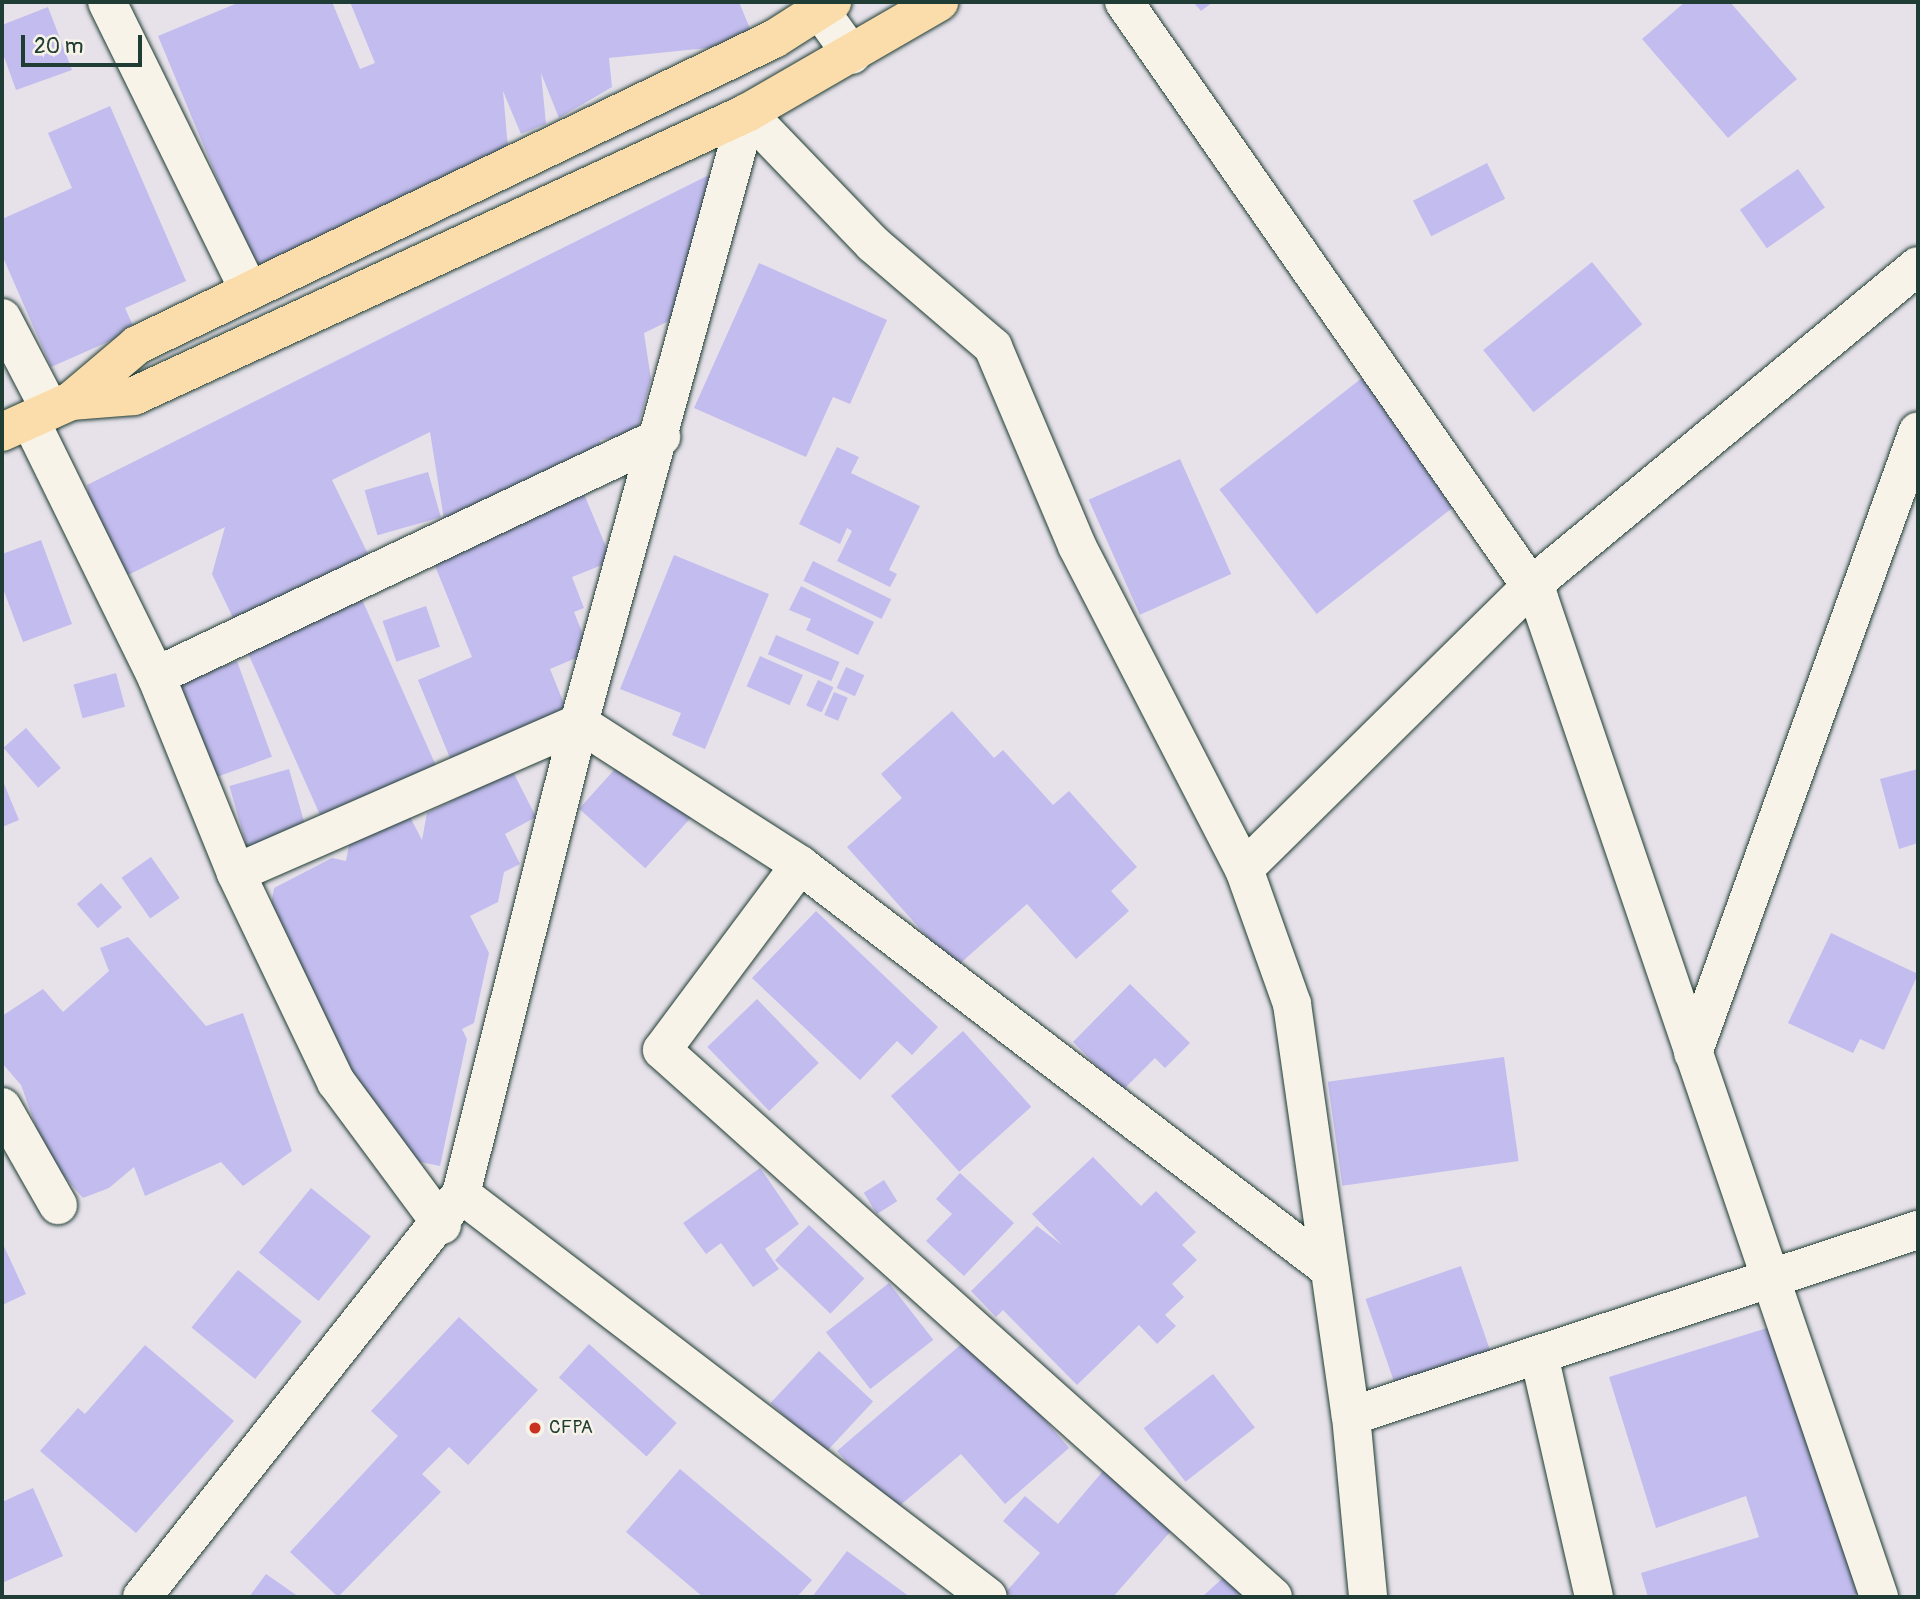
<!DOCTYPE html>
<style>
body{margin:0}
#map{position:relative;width:1920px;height:1599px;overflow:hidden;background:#e7e2ea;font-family:Pangolin,sans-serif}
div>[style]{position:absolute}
.building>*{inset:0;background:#c3bcee;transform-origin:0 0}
.roads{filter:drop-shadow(0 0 2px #1f3d34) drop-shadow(0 0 2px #1f3d34)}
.street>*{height:38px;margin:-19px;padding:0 19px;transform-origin:19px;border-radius:19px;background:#f7f3e8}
.primary>*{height:38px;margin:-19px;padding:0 19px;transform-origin:19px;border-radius:19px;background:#fbddab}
.dots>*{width:19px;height:19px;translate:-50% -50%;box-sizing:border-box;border:4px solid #f7f3e8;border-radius:50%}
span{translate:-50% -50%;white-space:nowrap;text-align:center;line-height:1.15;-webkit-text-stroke:5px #f7f3e8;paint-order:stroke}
.poi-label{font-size:19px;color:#1f3d34}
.left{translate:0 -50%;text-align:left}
.frame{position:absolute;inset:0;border:4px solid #1f3d34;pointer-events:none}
.scale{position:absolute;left:21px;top:35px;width:121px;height:32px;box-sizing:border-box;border:4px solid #1f3d34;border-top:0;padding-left:9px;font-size:21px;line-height:24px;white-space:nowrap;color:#1f3d34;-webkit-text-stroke:5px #f7f3e8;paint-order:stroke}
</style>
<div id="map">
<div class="building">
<div style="clip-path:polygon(240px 2px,332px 2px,360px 69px,375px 63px,350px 2px,739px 2px,756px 43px,609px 58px,612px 87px,559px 118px,541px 73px,546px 124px,521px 134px,503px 91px,509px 160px,254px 267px,158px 36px)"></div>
<div style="clip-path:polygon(1193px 2px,1213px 2px,1201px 11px)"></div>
<div style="clip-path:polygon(1685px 2px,1730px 2px,1797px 79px,1728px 138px,1642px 39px)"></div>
<div style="clip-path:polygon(48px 7px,72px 70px,16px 90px,2px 51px,2px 25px)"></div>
<div style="clip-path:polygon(110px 106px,186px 281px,125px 308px,135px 330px,51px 367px,2px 255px,2px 219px,72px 188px,48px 133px)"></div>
<div style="left:1487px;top:163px;width:40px;height:83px;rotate:63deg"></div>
<div style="left:1798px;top:169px;width:47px;height:71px;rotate:55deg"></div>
<div style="clip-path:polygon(717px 171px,677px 317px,644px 333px,651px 379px,636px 434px,600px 440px,602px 450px,446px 532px,430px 432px,332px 480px,369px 556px,234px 620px,212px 574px,225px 527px,122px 578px,92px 520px,87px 485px)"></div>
<div style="left:1592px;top:262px;width:80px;height:140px;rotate:51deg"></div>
<div style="clip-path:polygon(759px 263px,887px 320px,850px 404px,833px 397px,806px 457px,694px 408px)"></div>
<div style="left:1362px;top:378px;width:158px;height:181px;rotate:52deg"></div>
<div style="clip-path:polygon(837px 447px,859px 457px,851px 473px,920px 506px,889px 570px,897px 574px,890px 587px,837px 561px,852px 531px,847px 528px,840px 544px,799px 524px)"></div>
<div style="left:1180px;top:459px;width:126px;height:100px;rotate:66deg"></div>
<div style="left:428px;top:472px;width:47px;height:66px;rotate:74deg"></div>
<div style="clip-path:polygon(584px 494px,612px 561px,572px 577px,584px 608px,574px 612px,590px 652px,550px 669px,569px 716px,452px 763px,418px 680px,472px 657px,431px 556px)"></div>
<div style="clip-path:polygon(41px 540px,72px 624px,23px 642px,2px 586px,2px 554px)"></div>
<div style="clip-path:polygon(674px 555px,769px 594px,705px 749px,672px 735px,681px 713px,620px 689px)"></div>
<div style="left:813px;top:561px;width:87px;height:22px;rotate:26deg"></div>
<div style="clip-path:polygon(801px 586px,874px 622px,858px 655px,806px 630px,811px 619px,789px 610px)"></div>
<div style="left:360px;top:595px;width:199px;height:126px;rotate:66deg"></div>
<div style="left:426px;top:606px;width:43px;height:46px;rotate:71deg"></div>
<div style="left:776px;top:635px;width:69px;height:21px;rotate:23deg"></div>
<div style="left:760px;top:656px;width:47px;height:33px;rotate:24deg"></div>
<div style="left:237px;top:661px;width:102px;height:67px;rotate:70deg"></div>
<div style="left:846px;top:667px;width:20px;height:23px;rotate:24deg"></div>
<div style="left:116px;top:673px;width:35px;height:44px;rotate:75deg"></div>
<div style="left:818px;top:680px;width:17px;height:28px;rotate:25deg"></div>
<div style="left:834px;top:692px;width:15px;height:25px;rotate:23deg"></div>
<div style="clip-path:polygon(952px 711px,994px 758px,1003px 750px,1053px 805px,1069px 791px,1137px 867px,1111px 891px,1129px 911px,1076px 959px,1027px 904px,955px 968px,847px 847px,902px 798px,881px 774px)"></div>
<div style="left:26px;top:728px;width:53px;height:30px;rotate:49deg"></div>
<div style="left:632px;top:750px;width:89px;height:79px;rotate:42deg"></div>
<div style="clip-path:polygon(508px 762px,536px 817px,505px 834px,520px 864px,504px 872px,498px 902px,470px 916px,489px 953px,474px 1023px,462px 1029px,467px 1039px,440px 1166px,396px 1157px,270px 910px,274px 888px,332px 858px,346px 861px,350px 840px,407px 811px,422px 840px,427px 813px,476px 789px)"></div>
<div style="left:289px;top:769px;width:72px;height:62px;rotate:74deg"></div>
<div style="clip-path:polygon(1918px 769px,1918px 843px,1899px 849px,1880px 779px)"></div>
<div style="clip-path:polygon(2px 779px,19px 820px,2px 827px)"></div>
<div style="left:151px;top:857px;width:50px;height:36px;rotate:55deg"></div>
<div style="left:101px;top:883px;width:32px;height:32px;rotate:49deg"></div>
<div style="clip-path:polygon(816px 911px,938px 1027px,912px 1055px,897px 1041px,860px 1080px,752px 978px)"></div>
<div style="clip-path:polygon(1831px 933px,1918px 974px,1884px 1050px,1860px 1039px,1853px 1053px,1788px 1023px)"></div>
<div style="clip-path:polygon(128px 937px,206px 1026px,243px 1013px,292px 1151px,243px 1186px,221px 1162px,145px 1196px,134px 1167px,109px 1188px,83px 1198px,47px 1157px,21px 1085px,2px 1063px,2px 1016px,43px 989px,63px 1012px,109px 971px,100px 948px)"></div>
<div style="clip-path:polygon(1130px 984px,1190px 1043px,1165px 1068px,1155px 1058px,1122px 1091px,1073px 1042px)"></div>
<div style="left:757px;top:999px;width:89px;height:69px;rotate:46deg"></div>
<div style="left:963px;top:1031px;width:102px;height:97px;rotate:48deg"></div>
<div style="left:1504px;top:1057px;width:105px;height:178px;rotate:82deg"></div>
<div style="clip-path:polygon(1093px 1157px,1141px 1206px,1156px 1191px,1196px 1232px,1182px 1245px,1197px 1260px,1172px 1284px,1184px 1297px,1165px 1315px,1176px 1326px,1157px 1344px,1139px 1325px,1077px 1385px,1003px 1310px,996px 1317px,971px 1291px,1037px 1226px,1062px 1245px,1032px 1214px)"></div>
<div style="clip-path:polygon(760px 1168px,799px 1224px,765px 1249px,779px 1269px,753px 1287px,721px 1243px,706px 1254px,683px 1223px)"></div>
<div style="clip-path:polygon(960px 1173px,1014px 1223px,964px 1276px,926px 1241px,952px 1214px,936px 1199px)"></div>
<div style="left:884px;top:1180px;width:25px;height:24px;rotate:58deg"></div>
<div style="left:311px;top:1188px;width:77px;height:83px;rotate:39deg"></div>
<div style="left:809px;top:1225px;width:77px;height:49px;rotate:44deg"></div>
<div style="clip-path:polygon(2px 1242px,26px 1294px,2px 1305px)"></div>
<div style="left:1461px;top:1266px;width:115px;height:101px;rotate:71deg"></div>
<div style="left:238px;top:1270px;width:82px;height:74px;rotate:39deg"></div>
<div style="left:889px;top:1283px;width:72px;height:80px;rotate:52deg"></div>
<div style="clip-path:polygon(459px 1317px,538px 1390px,468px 1465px,449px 1447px,422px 1474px,441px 1492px,338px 1597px,290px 1552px,398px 1436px,371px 1411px)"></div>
<div style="clip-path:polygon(1799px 1318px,1882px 1586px,1846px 1597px,1648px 1597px,1641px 1573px,1759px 1537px,1746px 1496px,1656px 1528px,1609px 1377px)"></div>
<div style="clip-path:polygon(972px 1335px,1069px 1448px,1005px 1504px,961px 1454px,891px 1513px,837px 1451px)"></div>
<div style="left:589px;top:1344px;width:118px;height:45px;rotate:42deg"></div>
<div style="clip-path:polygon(145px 1345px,234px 1421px,136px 1533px,40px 1451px,78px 1408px,85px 1414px)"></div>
<div style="left:819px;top:1351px;width:74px;height:71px;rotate:43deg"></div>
<div style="left:1213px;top:1374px;width:68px;height:88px;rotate:52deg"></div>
<div style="clip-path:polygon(1109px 1464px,1178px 1523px,1113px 1597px,1012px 1597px,1006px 1592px,1040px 1553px,1003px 1521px,1025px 1496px,1058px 1524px)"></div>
<div style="clip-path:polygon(680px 1469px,812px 1580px,797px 1597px,703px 1597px,626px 1532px)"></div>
<div style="clip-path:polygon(33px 1488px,63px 1556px,2px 1583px,2px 1502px)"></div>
<div style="clip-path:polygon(847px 1551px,910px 1597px,812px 1597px)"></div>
<div style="clip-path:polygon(1237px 1565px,1267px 1597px,1202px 1597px)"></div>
<div style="clip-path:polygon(266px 1574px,299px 1597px,249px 1597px)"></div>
</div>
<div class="roads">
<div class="street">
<div style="left:107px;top:2px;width:322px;rotate:63.8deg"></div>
<div style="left:814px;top:2px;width:65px;rotate:54.4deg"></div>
<div style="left:1124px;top:2px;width:726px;rotate:55.15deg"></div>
<div style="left:1539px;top:598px;width:1055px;rotate:71.2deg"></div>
<div style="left:747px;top:113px;width:182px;rotate:46.1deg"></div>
<div style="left:873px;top:244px;width:158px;rotate:40.6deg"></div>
<div style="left:993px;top:347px;width:216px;rotate:67.1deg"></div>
<div style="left:1077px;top:546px;width:364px;rotate:62.7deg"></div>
<div style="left:1244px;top:869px;width:143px;rotate:70.4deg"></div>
<div style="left:1292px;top:1004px;width:416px;rotate:81.9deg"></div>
<div style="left:1351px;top:1416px;width:182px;rotate:84.6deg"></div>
<div style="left:2px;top:318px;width:104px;rotate:62.4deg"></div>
<div style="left:30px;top:420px;width:285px;rotate:63.8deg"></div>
<div style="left:156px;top:676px;width:213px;rotate:67.9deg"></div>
<div style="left:156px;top:676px;width:559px;rotate:-25.33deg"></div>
<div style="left:1244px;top:869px;width:403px;rotate:-44.6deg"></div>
<div style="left:1531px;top:586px;width:502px;rotate:-39.59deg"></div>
<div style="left:1693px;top:1053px;width:661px;rotate:-70.11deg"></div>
<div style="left:2px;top:1107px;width:113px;rotate:60.3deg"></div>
<div style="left:461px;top:1194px;width:663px;rotate:37.41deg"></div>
<div style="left:442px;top:1225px;width:178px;rotate:-126.5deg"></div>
<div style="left:336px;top:1082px;width:232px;rotate:-115.6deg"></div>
<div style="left:236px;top:873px;width:374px;rotate:-23.6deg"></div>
<div style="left:579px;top:723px;width:263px;rotate:32.7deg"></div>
<div style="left:1539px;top:1355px;width:248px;rotate:77.2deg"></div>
<div style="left:1351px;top:1416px;width:597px;rotate:-18.16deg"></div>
<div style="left:142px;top:1597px;width:514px;rotate:-51.64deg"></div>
<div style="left:461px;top:1194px;width:486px;rotate:-75.9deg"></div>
<div style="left:579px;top:723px;width:633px;rotate:-74.6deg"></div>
<div style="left:1273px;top:1597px;width:820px;rotate:-138.16deg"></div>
<div style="left:662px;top:1050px;width:231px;rotate:-53.3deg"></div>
<div style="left:800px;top:865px;width:666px;rotate:37.37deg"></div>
</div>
<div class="primary">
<div style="left:71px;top:401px;width:63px;rotate:-4.5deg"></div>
<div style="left:134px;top:396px;width:675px;rotate:-24.78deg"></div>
<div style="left:747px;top:113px;width:222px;rotate:-30deg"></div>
<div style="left:2px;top:432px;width:76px;rotate:-24.2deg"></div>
<div style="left:71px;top:401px;width:87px;rotate:-40.3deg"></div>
<div style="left:137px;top:345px;width:707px;rotate:-25.66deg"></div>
<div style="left:774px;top:39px;width:69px;rotate:-32.5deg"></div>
</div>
</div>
<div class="dots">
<div style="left:535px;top:1428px;background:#c8321e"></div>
</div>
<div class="poi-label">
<span class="left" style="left:549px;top:1428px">CFPA</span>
</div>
<div class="frame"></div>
<div class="scale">20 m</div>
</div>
